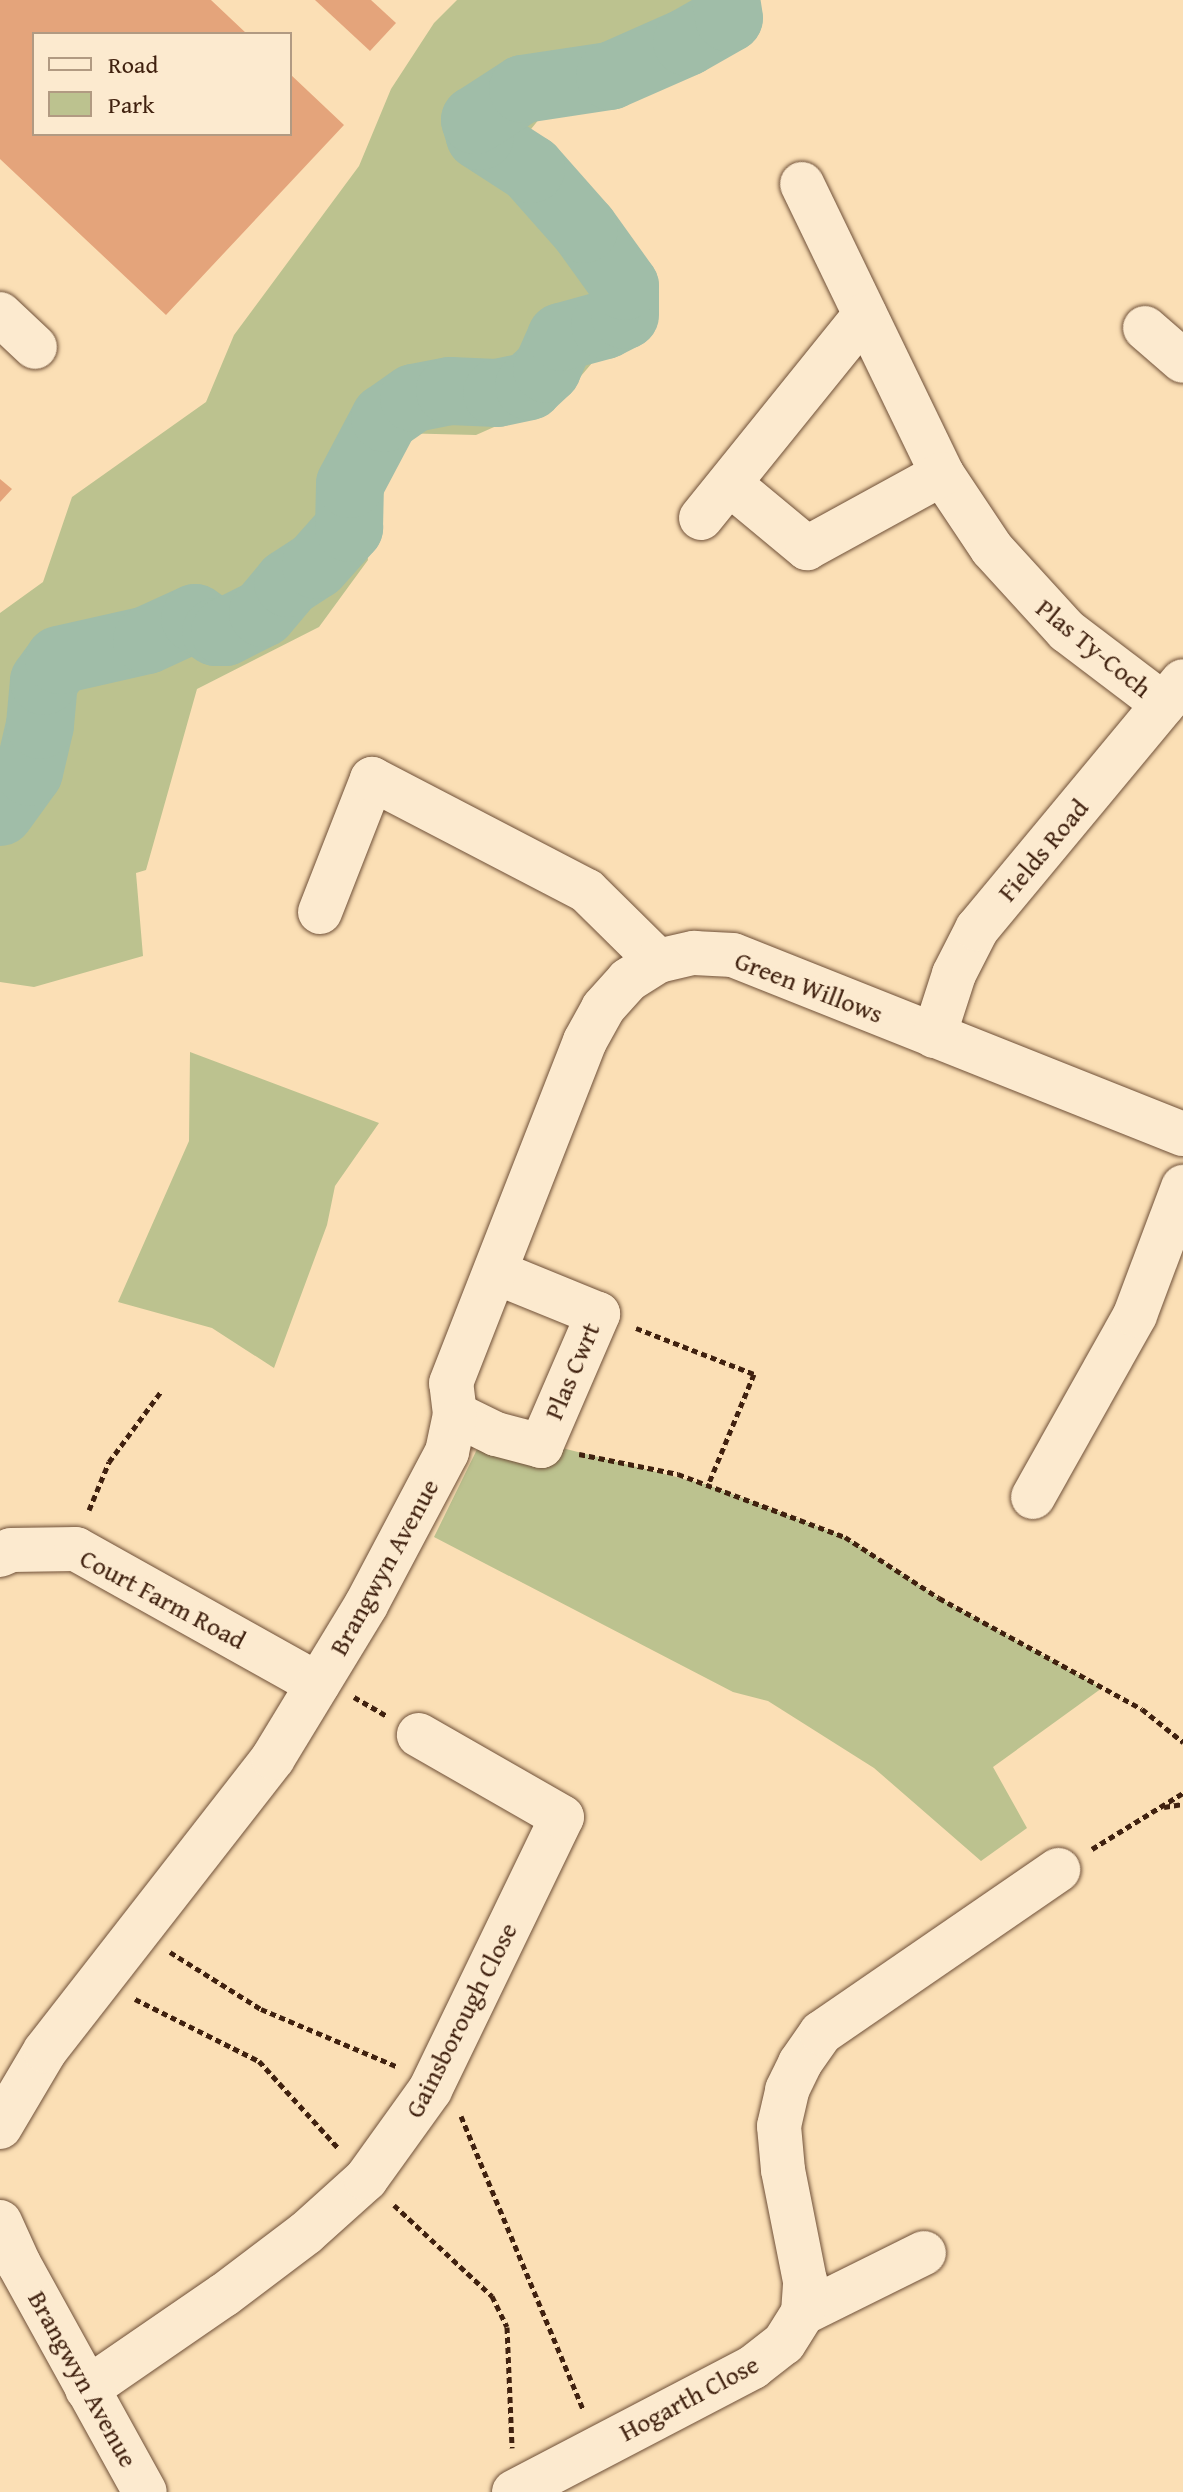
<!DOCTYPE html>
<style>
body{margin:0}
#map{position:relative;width:1183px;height:2492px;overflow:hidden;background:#fbdfb5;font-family:"Gentium Book Plus",serif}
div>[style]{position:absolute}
.green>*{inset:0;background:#bcc28f}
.river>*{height:68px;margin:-34px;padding:0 34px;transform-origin:34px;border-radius:34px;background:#a0bda8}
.building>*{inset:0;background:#e4a47b}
.path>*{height:5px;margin-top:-2.5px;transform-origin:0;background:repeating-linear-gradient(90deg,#40210f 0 6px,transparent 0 10px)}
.roads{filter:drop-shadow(0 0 2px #6f5038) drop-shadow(0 0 2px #6f5038)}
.minor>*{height:44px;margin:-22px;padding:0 22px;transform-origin:22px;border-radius:22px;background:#fceacf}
span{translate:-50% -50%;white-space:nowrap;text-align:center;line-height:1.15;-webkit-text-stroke:6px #fceacf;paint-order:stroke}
.street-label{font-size:26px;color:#40210f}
.legend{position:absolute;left:32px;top:32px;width:260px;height:104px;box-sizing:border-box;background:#fceacf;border:2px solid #b19a82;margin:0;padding:10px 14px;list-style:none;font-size:24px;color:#40210f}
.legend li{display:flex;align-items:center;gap:16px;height:40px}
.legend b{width:40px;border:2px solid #b19a82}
</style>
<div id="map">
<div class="green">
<div style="clip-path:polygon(457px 0,738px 0,722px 50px,544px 113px,523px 139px,575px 205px,633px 292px,609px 343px,564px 396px,476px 435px,395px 433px,361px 503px,368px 560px,319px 627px,197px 689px,146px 870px,136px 873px,143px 956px,34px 987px,0 982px,0 613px,43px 582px,72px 497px,206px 402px,234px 335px,359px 166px,391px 89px,434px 23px)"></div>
<div style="clip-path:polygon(190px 1052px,379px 1123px,335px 1186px,327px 1225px,274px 1368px,212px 1328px,118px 1302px,189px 1141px)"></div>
<div style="clip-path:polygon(487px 1429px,708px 1485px,845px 1537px,939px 1598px,1102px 1688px,993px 1767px,1027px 1828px,981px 1861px,874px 1768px,768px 1701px,733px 1692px,434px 1537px)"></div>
</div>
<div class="river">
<div style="left:0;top:812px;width:49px;rotate:-54.1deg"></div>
<div style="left:29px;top:772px;width:48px;rotate:-76.8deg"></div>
<div style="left:40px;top:725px;width:44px;rotate:-84.8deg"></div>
<div style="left:44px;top:681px;width:26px;rotate:-54deg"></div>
<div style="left:59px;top:660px;width:90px;rotate:-12.8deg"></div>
<div style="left:147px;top:640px;width:53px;rotate:-24.6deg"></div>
<div style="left:195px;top:618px;width:25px;rotate:34deg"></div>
<div style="left:216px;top:632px;width:9px"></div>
<div style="left:225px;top:632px;width:42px;rotate:-26.6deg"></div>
<div style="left:263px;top:613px;width:39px;rotate:-50deg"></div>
<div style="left:288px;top:583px;width:33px;rotate:-33deg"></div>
<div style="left:316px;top:565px;width:50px;rotate:-48.3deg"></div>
<div style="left:349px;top:528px;width:44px;rotate:-88.7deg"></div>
<div style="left:350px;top:484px;width:75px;rotate:-62.1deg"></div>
<div style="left:385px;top:418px;width:35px;rotate:-35deg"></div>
<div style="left:414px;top:398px;width:37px;rotate:-11deg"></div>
<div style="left:450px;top:391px;width:47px;rotate:2.4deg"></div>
<div style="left:497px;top:393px;width:33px;rotate:-12deg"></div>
<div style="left:529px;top:386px;width:25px;rotate:-43deg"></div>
<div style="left:547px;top:369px;width:35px;rotate:-66deg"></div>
<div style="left:561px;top:337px;width:46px;rotate:-15.3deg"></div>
<div style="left:605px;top:325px;width:22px;rotate:-27deg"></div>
<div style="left:625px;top:315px;width:29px;rotate:-90deg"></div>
<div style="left:625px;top:286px;width:70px;rotate:-125.7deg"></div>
<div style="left:584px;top:229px;width:80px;rotate:-131.5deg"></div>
<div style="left:531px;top:169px;width:61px;rotate:-147.1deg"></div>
<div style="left:480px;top:136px;width:17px;rotate:-107deg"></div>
<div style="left:475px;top:120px;width:57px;rotate:-32.9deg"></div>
<div style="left:523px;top:89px;width:88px;rotate:-8.5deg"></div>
<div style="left:610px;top:76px;width:84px;rotate:-23.8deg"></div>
<div style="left:687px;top:42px;width:48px;rotate:-29.7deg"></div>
<div style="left:729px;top:18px;width:18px;rotate:-99deg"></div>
</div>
<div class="building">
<div style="clip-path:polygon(0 0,211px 0,247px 34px,34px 34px,34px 134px,290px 134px,290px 74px,344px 125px,166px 315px,0 159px)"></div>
<div style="clip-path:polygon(315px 0,371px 0,396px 23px,370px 51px)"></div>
<div style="clip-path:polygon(0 479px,12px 489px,0 502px)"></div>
</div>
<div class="path">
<div style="left:636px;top:1328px;width:127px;rotate:21.3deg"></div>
<div style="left:754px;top:1374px;width:120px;rotate:112.5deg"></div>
<div style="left:579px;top:1454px;width:101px;rotate:11.4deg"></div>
<div style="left:678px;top:1474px;width:178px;rotate:20.7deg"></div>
<div style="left:845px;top:1537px;width:112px;rotate:33deg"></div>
<div style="left:939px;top:1598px;width:231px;rotate:28.7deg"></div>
<div style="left:1142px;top:1709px;width:53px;rotate:38.8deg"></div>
<div style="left:89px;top:1510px;width:52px;rotate:-67.4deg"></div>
<div style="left:109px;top:1462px;width:89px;rotate:-53.6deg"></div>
<div style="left:354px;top:1697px;width:38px;rotate:30deg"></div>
<div style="left:1164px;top:1807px;width:19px;rotate:-9deg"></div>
<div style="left:1092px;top:1849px;width:107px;rotate:-31.6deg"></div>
<div style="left:170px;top:1952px;width:107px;rotate:32.1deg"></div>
<div style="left:261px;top:2009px;width:147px;rotate:22.9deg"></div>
<div style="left:135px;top:1999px;width:139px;rotate:26.6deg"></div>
<div style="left:259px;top:2061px;width:119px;rotate:47.7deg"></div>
<div style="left:461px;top:2116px;width:317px;rotate:67.4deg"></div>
<div style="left:394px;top:2205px;width:134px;rotate:42.9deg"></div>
<div style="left:492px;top:2296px;width:34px;rotate:64deg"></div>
<div style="left:507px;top:2327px;width:121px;rotate:87.6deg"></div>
</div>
<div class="roads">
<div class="minor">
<div style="left:802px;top:184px;width:322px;rotate:64.2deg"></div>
<div style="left:942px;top:474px;width:90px;rotate:56.3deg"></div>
<div style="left:992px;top:549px;width:111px;rotate:47.6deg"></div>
<div style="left:1067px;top:631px;width:121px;rotate:37.2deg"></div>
<div style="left:0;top:314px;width:48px;rotate:43.3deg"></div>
<div style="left:1145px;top:328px;width:50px;rotate:41deg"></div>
<div style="left:731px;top:485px;width:99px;rotate:39.7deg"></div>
<div style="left:807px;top:548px;width:154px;rotate:-28.7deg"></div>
<div style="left:701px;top:518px;width:261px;rotate:-51.1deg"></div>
<div style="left:320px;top:912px;width:143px;rotate:-68.6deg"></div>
<div style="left:372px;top:779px;width:242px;rotate:27.5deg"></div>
<div style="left:587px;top:891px;width:100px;rotate:44.6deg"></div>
<div style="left:658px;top:961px;width:37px;rotate:-13deg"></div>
<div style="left:694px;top:953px;width:39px;rotate:3deg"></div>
<div style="left:733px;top:955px;width:484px;rotate:21.7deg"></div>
<div style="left:934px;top:1036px;width:65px;rotate:-72.1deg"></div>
<div style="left:954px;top:974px;width:51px;rotate:-62.9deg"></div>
<div style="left:977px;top:929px;width:322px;rotate:-50.3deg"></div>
<div style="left:455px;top:1414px;width:46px;rotate:26deg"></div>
<div style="left:496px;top:1434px;width:47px;rotate:14.9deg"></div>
<div style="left:541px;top:1446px;width:144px;rotate:-66.6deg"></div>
<div style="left:598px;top:1314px;width:111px;rotate:-157.8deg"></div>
<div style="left:1033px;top:1497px;width:209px;rotate:-60.7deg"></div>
<div style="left:1135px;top:1315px;width:137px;rotate:-69.4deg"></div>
<div style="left:0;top:1555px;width:12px;rotate:-24deg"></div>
<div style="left:11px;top:1550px;width:65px;rotate:-0.9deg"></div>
<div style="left:76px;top:1549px;width:277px;rotate:29.2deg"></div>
<div style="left:0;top:2127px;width:88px;rotate:-59.4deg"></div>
<div style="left:45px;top:2051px;width:371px;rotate:-52.1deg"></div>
<div style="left:273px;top:1758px;width:179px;rotate:-58.7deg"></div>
<div style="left:366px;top:1605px;width:173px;rotate:-62.1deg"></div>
<div style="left:447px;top:1452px;width:39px;rotate:-78deg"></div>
<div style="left:455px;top:1414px;width:31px;rotate:-97deg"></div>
<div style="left:451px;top:1383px;width:367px;rotate:-68.6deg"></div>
<div style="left:585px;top:1041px;width:38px;rotate:-61deg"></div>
<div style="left:603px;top:1008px;width:38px;rotate:-48deg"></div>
<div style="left:628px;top:980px;width:36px;rotate:-32deg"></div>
<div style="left:0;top:2222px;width:46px;rotate:65.7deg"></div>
<div style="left:19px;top:2264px;width:260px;rotate:61.1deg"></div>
<div style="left:803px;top:2313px;width:135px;rotate:-26.4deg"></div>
<div style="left:87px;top:2389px;width:166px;rotate:-34.5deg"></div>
<div style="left:224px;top:2295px;width:103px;rotate:-37.1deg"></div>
<div style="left:306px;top:2233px;width:81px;rotate:-42deg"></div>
<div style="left:366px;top:2179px;width:110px;rotate:-54.3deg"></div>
<div style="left:430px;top:2090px;width:303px;rotate:-64.2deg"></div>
<div style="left:562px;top:1817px;width:165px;rotate:-150.2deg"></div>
<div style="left:514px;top:2492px;width:270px;rotate:-27.6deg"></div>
<div style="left:753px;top:2367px;width:39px;rotate:-38deg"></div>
<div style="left:784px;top:2343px;width:36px;rotate:-58deg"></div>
<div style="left:803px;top:2313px;width:32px;rotate:-86deg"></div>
<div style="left:805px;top:2281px;width:113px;rotate:-101.2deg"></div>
<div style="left:783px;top:2170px;width:44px;rotate:-95.2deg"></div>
<div style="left:779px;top:2126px;width:37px;rotate:-77deg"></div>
<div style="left:787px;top:2090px;width:30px;rotate:-64deg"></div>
<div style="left:800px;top:2063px;width:37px;rotate:-55deg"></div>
<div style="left:821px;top:2033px;width:288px;rotate:-34.5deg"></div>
</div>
</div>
<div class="street-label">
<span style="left:1094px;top:648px;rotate:39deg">Plas Ty-Coch</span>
<span style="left:1043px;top:850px;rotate:-50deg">Fields Road</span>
<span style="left:809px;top:987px;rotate:21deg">Green Willows</span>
<span style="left:572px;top:1371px;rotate:-67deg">Plas Cwrt</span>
<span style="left:384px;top:1567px;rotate:-61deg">Brangwyn Avenue</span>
<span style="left:163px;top:1599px;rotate:28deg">Court Farm Road</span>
<span style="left:461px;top:2020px;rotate:-63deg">Gainsborough Close</span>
<span style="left:83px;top:2379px;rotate:61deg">Brangwyn Avenue</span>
<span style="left:689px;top:2398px;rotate:-28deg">Hogarth Close</span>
</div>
<ul class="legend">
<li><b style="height:10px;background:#fceacf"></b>Road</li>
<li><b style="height:22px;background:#bcc28f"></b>Park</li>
</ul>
</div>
